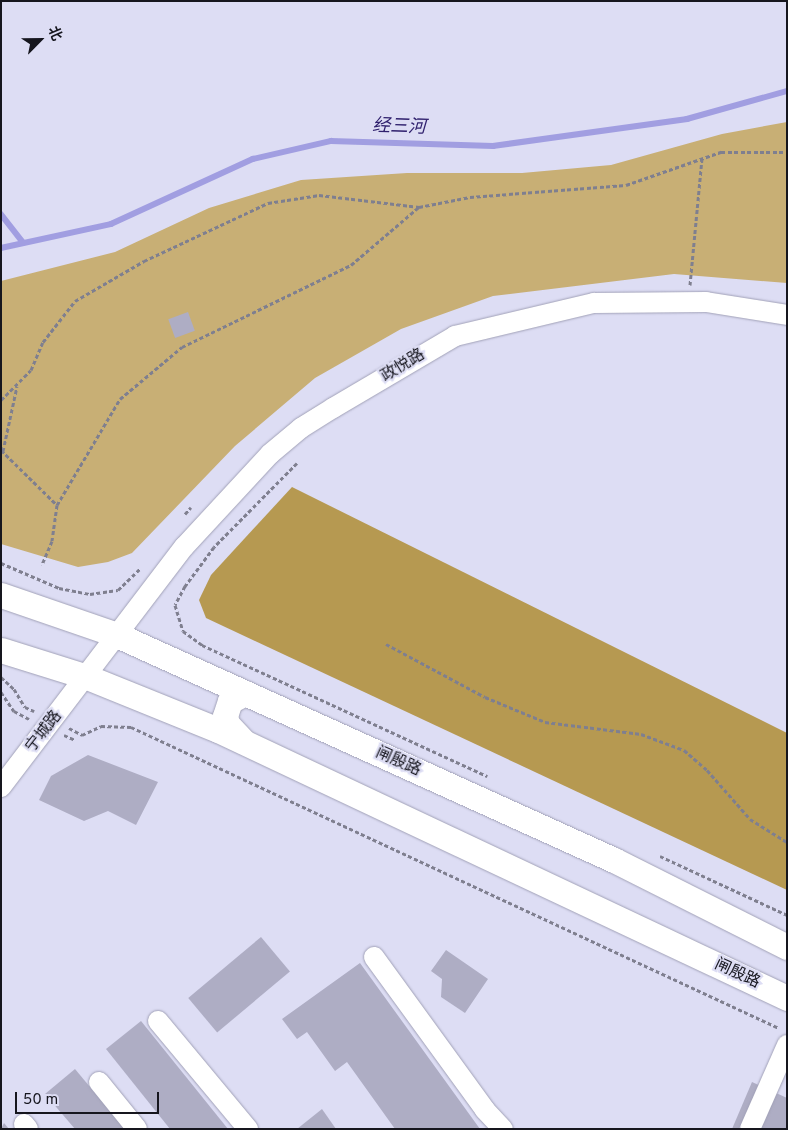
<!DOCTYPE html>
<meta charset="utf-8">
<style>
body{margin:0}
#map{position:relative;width:788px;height:1130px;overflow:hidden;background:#ddddf4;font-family:Overpass,"Noto Sans SC",sans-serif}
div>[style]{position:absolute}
.green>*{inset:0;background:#c8af75}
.forest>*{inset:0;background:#b69951}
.stream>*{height:5.5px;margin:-2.75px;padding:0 2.75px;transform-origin:2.75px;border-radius:2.75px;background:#a19ee1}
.building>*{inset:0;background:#aeadc4;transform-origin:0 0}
.path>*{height:3px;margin-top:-1.5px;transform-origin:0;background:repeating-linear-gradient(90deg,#7f7f8f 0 4px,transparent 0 6.5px)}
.roads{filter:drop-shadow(0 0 1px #a1a1b7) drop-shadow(0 0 1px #a1a1b7)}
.minor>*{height:20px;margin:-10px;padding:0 10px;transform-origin:10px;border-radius:10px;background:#fff}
.major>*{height:25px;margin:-12.5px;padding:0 12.5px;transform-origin:12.5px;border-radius:12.5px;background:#fff}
span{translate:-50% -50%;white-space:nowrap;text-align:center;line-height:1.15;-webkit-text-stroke:4.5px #ddddf4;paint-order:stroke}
.street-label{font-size:16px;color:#16161e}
.water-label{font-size:18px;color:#30216e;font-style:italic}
.frame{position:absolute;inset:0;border:2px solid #16161e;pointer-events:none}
.north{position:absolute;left:15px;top:15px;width:50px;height:50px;-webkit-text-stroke:4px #ddddf4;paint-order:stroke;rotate:67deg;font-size:14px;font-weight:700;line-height:20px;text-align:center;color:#16161e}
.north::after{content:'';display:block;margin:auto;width:18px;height:22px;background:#16161e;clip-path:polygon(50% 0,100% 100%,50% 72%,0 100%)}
.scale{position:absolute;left:15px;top:1092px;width:144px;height:22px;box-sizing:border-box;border:2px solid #16161e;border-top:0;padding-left:6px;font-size:15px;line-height:18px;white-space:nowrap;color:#16161e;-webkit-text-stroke:4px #ddddf4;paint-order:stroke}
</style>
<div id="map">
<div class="green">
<div style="clip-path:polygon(787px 122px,787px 283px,674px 274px,493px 296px,401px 329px,315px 378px,235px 446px,132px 553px,108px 562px,78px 567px,1px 544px,1px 281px,115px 252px,209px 208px,301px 180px,407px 173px,522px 173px,611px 165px,722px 134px)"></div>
</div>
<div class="forest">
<div style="clip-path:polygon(292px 487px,787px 733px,787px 890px,206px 618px,199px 600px,211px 575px)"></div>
</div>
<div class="stream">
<div style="left:1px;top:214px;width:36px;rotate:52deg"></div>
<div style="left:1px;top:248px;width:113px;rotate:-12.3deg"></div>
<div style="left:111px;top:224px;width:156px;rotate:-24.6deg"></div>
<div style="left:253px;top:159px;width:80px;rotate:-13deg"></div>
<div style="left:331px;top:141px;width:162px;rotate:1.8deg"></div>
<div style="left:493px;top:146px;width:196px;rotate:-7.9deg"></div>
<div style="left:687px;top:119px;width:104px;rotate:-15.6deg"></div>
</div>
<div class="building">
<div style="left:188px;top:312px;width:20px;height:21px;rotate:70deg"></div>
<div style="clip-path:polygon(88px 755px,158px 782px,136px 825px,108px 811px,84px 821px,39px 800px,51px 776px)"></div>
<div style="left:261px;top:937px;width:45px;height:95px;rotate:50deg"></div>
<div style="clip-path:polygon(446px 950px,488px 979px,465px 1013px,441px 997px,442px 979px,431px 971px)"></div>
<div style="clip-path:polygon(360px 963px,480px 1129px,395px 1129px,347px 1062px,335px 1071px,307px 1032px,297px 1039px,282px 1019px)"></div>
<div style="clip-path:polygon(141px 1021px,228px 1129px,170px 1129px,106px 1049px)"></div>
<div style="clip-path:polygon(75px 1069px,125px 1129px,75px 1129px,45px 1094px)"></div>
<div style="clip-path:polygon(752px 1082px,787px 1098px,787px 1129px,732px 1129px)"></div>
<div style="clip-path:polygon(322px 1109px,336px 1129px,297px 1129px)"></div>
<div style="clip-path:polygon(4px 1123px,9px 1129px,1px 1129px)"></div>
</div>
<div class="path">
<div style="left:690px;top:285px;width:127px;rotate:-84.6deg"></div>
<div style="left:1px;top:400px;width:42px;rotate:-45deg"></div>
<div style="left:31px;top:370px;width:30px;rotate:-67deg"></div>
<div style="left:43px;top:342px;width:52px;rotate:-52deg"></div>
<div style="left:75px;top:301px;width:80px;rotate:-30.1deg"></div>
<div style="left:144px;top:261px;width:137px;rotate:-25.1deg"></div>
<div style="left:268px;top:203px;width:52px;rotate:-8.9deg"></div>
<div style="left:319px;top:195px;width:101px;rotate:6.8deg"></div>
<div style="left:419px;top:207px;width:52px;rotate:-11.1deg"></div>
<div style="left:470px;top:197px;width:156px;rotate:-4.4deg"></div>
<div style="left:626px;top:185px;width:101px;rotate:-19.2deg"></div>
<div style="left:721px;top:152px;width:66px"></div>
<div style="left:1px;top:450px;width:78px;rotate:44.5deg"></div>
<div style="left:57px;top:505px;width:36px;rotate:98deg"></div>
<div style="left:52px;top:541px;width:26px;rotate:113deg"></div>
<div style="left:3px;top:451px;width:66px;rotate:-77.8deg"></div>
<div style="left:297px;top:463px;width:118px;rotate:134.7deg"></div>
<div style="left:214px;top:547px;width:49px;rotate:126.6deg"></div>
<div style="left:185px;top:586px;width:21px;rotate:118deg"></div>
<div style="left:175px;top:605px;width:27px;rotate:73deg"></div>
<div style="left:183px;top:631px;width:24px;rotate:36deg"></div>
<div style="left:202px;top:645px;width:314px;rotate:24.7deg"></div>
<div style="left:57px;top:505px;width:123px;rotate:-59.3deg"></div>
<div style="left:120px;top:399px;width:81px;rotate:-40deg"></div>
<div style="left:182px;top:347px;width:188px;rotate:-25.9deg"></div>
<div style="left:351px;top:265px;width:89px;rotate:-40.5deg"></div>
<div style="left:185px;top:514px;width:9px;rotate:-49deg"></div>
<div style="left:1px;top:563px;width:63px;rotate:23.3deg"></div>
<div style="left:59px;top:588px;width:32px;rotate:11deg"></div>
<div style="left:90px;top:594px;width:28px;rotate:-8deg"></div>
<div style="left:118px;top:590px;width:30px;rotate:-44deg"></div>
<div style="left:386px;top:644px;width:112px;rotate:28.2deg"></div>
<div style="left:485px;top:697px;width:65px;rotate:22.6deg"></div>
<div style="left:545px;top:722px;width:97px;rotate:7.1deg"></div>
<div style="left:641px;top:734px;width:46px;rotate:20.4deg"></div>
<div style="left:684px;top:750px;width:30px;rotate:41deg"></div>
<div style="left:707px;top:770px;width:65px;rotate:48.7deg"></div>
<div style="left:750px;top:819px;width:44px;rotate:31.9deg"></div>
<div style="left:1px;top:677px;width:18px;rotate:43deg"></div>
<div style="left:14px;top:689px;width:21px;rotate:59deg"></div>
<div style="left:25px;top:707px;width:10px;rotate:24deg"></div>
<div style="left:1px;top:692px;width:23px;rotate:56deg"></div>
<div style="left:14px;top:711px;width:17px;rotate:28deg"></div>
<div style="left:69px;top:728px;width:15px;rotate:28deg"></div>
<div style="left:82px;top:735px;width:21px;rotate:-25deg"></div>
<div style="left:101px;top:726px;width:30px;rotate:2deg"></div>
<div style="left:131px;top:727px;width:714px;rotate:24.92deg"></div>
<div style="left:64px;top:735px;width:12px;rotate:24deg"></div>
<div style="left:660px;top:856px;width:140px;rotate:24.9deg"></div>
</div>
<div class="roads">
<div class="minor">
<div style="left:1px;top:787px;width:302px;rotate:-52.7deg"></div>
<div style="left:184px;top:547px;width:127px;rotate:-47.2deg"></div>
<div style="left:270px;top:454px;width:40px;rotate:-40deg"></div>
<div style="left:301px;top:428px;width:38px;rotate:-32deg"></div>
<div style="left:333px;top:408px;width:142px;rotate:-30.5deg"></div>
<div style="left:455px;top:336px;width:143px;rotate:-13.4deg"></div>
<div style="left:594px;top:303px;width:112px;rotate:-0.5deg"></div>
<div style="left:706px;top:302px;width:82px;rotate:9.1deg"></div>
<div style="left:374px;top:957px;width:189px;rotate:54deg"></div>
<div style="left:485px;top:1110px;width:26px;rotate:47deg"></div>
<div style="left:158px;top:1021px;width:141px;rotate:50.2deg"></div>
<div style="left:99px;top:1082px;width:60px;rotate:51deg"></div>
<div style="left:24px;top:1124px;width:6px;rotate:51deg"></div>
<div style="left:750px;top:1129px;width:92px;rotate:-66.2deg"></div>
</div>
<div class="major">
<div style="left:1px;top:595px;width:123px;rotate:19deg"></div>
<div style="left:117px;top:635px;width:546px;rotate:24.36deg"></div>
<div style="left:614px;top:860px;width:194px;rotate:26.7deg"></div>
<div style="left:1px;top:650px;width:90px;rotate:17.4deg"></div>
<div style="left:87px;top:677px;width:141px;rotate:22deg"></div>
<div style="left:218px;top:730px;width:629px;rotate:25.22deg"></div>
<div style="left:243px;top:741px;width:23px;rotate:-133deg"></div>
<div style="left:227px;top:724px;width:8px;rotate:-104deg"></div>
<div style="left:225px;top:716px;width:16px;rotate:-72deg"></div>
<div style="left:230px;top:701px;width:17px;rotate:-28deg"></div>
</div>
</div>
<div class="street-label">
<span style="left:403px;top:366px;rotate:-31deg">政悦路</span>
<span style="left:44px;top:732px;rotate:-52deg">宁城路</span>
<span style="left:398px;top:762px;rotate:24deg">闸殷路</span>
<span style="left:737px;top:974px;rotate:25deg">闸殷路</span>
</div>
<div class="water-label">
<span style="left:399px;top:128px;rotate:2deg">经三河</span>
</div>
<div class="frame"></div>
<div class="north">北</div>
<div class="scale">50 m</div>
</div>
